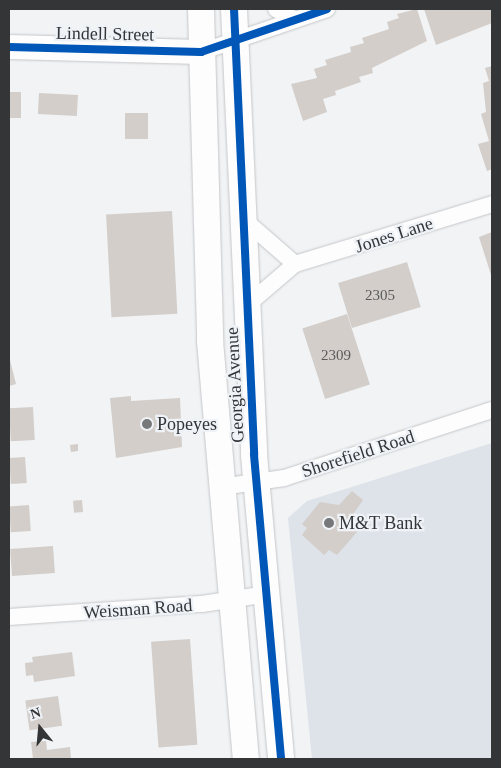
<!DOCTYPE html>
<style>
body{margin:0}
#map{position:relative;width:501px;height:768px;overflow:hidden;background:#f1f3f5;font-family:"Times New Roman",serif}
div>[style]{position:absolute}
.built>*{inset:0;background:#dde3e9}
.building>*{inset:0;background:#d3ceca;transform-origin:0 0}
.roads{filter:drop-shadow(0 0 1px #c5c6c8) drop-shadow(0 0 1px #c5c6c8)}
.street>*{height:16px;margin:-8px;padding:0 8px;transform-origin:8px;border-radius:8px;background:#fdfdfe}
.secondary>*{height:24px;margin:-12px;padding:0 12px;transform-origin:12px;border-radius:12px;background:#fdfdfe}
.primary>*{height:26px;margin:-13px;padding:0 13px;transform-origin:13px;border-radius:13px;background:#fdfdfe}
.cycleway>*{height:8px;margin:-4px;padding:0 4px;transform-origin:4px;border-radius:4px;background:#0057b8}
.dots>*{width:14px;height:14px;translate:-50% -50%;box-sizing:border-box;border:2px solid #eff3f7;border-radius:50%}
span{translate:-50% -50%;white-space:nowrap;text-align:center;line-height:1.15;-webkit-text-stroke:4.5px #eff3f7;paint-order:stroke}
.number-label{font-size:15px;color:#5b5b5c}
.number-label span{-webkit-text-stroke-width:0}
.street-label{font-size:18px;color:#333537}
.poi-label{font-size:18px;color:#333537}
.left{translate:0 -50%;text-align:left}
.frame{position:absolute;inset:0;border:10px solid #333537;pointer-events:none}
.north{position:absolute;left:15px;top:703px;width:50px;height:50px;-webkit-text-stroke:4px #eff3f7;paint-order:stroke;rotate:343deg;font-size:14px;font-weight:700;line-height:20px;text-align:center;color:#333537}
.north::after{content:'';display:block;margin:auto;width:18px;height:22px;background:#333537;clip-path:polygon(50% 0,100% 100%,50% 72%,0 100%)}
</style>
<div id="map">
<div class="built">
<div style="clip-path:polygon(492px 443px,492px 759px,312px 759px,288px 518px,307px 501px)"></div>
</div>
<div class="building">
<div style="clip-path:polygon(417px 9px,427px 41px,372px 68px,373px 73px,359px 77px,361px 82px,335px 91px,336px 95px,323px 99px,327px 112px,303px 121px,291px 84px,317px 78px,314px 69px,327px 65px,325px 60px,351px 52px,350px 47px,364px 43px,362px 38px,389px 29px,387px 22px,399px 18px,397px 14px)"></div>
<div style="clip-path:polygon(424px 9px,492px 9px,492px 23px,436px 45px)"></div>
<div style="clip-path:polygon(492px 66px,492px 169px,487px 171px,478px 144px,489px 141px,481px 114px,486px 112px,483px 83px,489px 81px,485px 68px)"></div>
<div style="left:9px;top:92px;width:12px;height:26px"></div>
<div style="left:39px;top:93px;width:39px;height:21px;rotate:3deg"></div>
<div style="left:125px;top:113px;width:23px;height:26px"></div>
<div style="left:172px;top:211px;width:103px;height:66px;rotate:87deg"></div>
<div style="clip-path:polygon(492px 232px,492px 278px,479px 237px)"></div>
<div style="left:407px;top:262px;width:47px;height:72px;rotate:73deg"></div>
<div style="left:347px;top:314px;width:74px;height:47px;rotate:72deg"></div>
<div style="clip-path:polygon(9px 356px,16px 384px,9px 386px)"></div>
<div style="clip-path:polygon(131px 396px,131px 401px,180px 398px,182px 447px,116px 458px,110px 398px)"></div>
<div style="left:33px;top:407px;width:33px;height:24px;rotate:87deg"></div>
<div style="clip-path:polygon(78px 444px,78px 451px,71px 452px,70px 445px)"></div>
<div style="left:25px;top:457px;width:26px;height:16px;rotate:86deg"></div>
<div style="clip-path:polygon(352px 491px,363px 500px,351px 517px,357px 532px,337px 555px,329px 550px,324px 555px,302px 535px,307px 528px,302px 524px,320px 502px,339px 505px)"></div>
<div style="left:82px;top:500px;width:12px;height:9px;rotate:85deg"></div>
<div style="left:29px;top:505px;width:26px;height:20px;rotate:86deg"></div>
<div style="left:53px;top:546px;width:27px;height:43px;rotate:86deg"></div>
<div style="left:190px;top:639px;width:106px;height:39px;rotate:86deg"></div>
<div style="clip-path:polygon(72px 652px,75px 676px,34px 682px,33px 675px,26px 676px,25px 663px,33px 662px,32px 657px)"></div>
<div style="left:58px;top:696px;width:30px;height:33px;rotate:82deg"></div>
<div style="clip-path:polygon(46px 741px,47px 750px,70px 747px,71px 759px,33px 759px,31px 742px)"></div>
</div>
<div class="roads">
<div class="street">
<div style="left:276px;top:9px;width:22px;rotate:30deg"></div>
<div style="left:201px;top:52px;width:133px;rotate:-18.8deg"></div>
<div style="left:241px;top:217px;width:72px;rotate:41deg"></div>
<div style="left:295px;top:264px;width:66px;rotate:139.3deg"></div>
<div style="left:295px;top:264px;width:206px;rotate:-16.9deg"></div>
<div style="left:221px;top:487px;width:64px;rotate:-8.1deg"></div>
<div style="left:284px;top:478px;width:219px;rotate:-18.1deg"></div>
<div style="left:9px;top:617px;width:193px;rotate:-3.9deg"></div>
<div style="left:202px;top:604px;width:66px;rotate:-8.7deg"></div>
</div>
<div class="secondary">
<div style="left:9px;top:47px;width:192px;rotate:1.5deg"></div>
</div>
<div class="primary">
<div style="left:201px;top:9px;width:332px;rotate:88.4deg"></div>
<div style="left:210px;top:341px;width:420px;rotate:85.1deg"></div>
<div style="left:234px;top:9px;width:446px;rotate:87.4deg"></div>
<div style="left:254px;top:455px;width:305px;rotate:84.9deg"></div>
</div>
</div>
<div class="cycleway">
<div style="left:234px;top:9px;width:446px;rotate:87.4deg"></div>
<div style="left:254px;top:455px;width:305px;rotate:84.9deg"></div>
<div style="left:9px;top:47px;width:192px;rotate:1.5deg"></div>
<div style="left:201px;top:52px;width:133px;rotate:-18.8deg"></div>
</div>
<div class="dots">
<div style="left:147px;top:424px;background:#76787a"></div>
<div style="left:329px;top:523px;background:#76787a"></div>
</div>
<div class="number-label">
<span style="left:380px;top:296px">2305</span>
<span style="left:336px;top:356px">2309</span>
</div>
<div class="street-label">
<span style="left:105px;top:34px;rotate:1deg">Lindell Street</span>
<span style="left:394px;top:235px;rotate:-18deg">Jones Lane</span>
<span style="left:235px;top:385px;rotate:-93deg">Georgia Avenue</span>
<span style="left:358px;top:454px;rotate:-18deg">Shorefield Road</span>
<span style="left:138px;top:609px;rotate:-4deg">Weisman Road</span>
</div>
<div class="poi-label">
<span class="left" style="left:157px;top:424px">Popeyes</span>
<span class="left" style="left:339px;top:523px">M&amp;T Bank</span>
</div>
<div class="frame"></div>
<div class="north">N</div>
</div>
